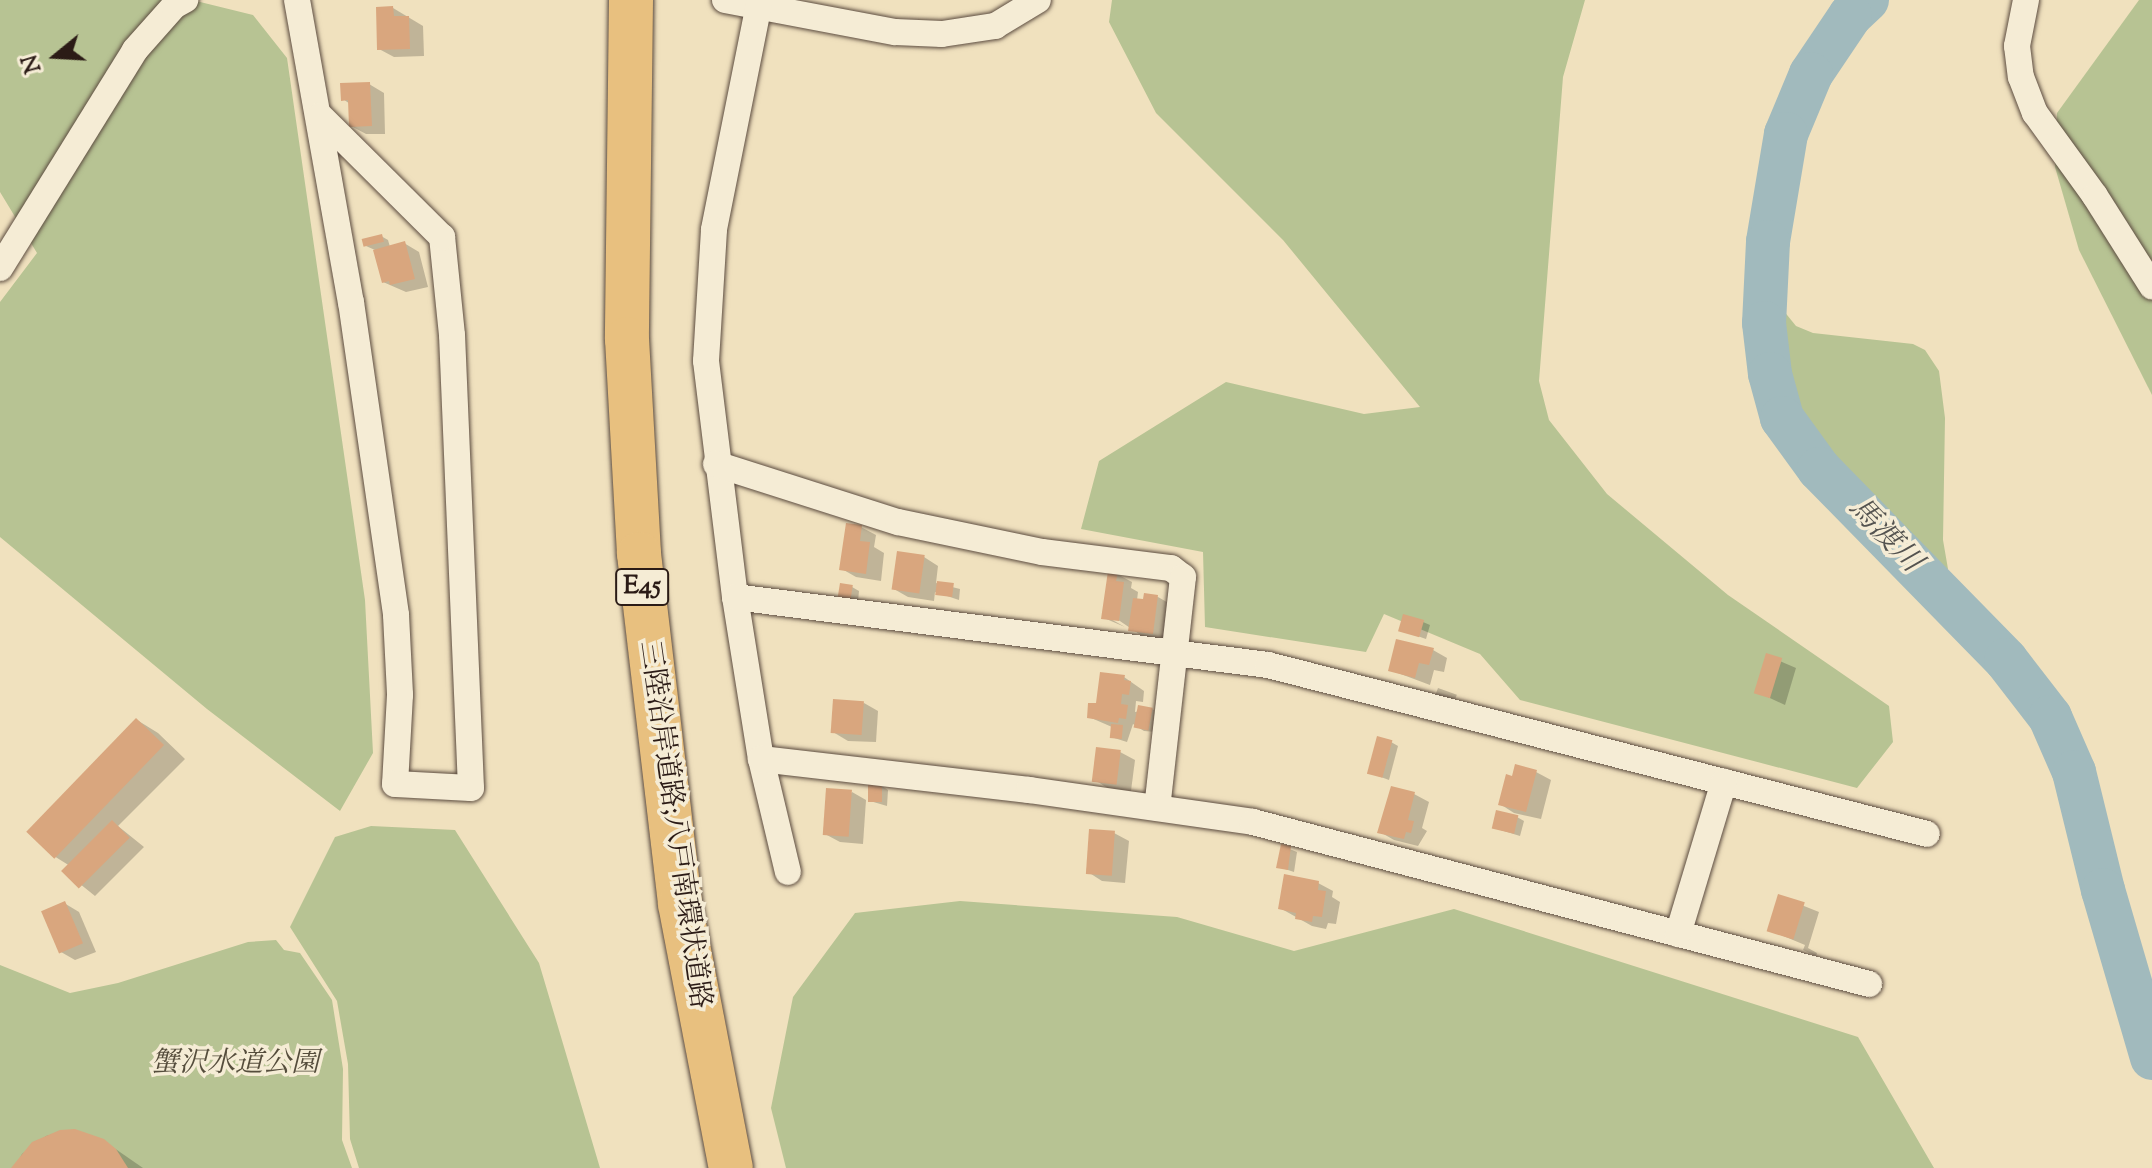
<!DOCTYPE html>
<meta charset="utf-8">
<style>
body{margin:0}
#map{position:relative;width:2152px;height:1168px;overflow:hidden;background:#f0e1be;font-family:"Sorts Mill Goudy","Noto Serif JP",serif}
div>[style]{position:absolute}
.green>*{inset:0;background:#b7c393}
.shadow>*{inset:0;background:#0003;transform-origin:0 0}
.river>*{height:44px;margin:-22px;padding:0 22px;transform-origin:22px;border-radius:22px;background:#a1babd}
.building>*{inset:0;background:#d9a67e;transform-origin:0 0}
.roads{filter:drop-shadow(0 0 2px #5c4c40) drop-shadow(0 0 2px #5c4c40)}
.minor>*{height:26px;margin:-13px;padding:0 13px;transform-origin:13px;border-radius:13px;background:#f5ecd5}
.motorway>*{height:44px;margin:-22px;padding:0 22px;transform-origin:22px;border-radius:22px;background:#e8c07f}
span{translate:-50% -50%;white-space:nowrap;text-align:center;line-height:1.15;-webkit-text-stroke:7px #f5ecd5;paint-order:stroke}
.shield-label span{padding:2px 6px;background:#f5ecd5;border:2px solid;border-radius:6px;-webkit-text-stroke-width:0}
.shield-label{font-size:26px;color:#2b1b16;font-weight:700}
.street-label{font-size:28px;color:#2b1b16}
.park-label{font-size:28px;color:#554d3c;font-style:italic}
.water-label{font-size:30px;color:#545350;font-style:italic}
.north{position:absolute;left:16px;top:16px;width:80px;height:80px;-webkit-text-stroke:6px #f5ecd5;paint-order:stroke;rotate:252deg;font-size:22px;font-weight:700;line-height:32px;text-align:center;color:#2b1b16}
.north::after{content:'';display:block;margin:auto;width:28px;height:36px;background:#2b1b16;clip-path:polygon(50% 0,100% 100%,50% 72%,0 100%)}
</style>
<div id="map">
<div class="green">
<div style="clip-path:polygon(0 0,192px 0,253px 15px,287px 58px,365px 600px,373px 753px,340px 811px,207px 709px,0 537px,0 302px,37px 253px,0 192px)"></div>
<div style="clip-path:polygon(1112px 0,1585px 0,1563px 77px,1539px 381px,1549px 420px,1607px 494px,1728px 595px,1889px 706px,1893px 742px,1857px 788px,1520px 700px,1480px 654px,1384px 614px,1366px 652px,1205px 627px,1203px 552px,1081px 529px,1099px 461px,1226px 382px,1364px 414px,1420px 407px,1283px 240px,1156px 113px,1109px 22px)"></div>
<div style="clip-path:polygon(2139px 0,2152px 0,2152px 395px,2079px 250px,2055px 167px,2057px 113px)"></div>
<div style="clip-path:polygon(1783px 310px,1796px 326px,1813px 333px,1913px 344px,1925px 350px,1939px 371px,1945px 418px,1943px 540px,1948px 569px,1936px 574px,1825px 450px,1801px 415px,1786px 378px,1777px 318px)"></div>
<div style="clip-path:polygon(371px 826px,455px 830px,539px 963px,600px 1168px,359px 1168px,350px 1139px,348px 1064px,337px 1001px,290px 927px,335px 837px)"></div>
<div style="clip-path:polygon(960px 901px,1177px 917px,1294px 951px,1454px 909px,1858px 1037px,1934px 1168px,786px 1168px,771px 1108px,793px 997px,855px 913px)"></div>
<div style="clip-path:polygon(276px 940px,284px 950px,300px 953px,332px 1000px,343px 1069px,342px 1140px,352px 1168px,0 1168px,0 965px,70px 993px,118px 983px,248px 942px)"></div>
</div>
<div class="shadow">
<div style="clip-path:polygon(393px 8px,423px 26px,424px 56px,394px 57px,379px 49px)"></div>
<div style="clip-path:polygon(369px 84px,384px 93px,385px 134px,366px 134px,351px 126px,350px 104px,343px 99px)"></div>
<div style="clip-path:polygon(381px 236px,388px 240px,390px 247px,404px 243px,419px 252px,428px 287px,406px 292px,383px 282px,375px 250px,366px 246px)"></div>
<div style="clip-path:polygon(861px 527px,876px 535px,874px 547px,884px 553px,881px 581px,856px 577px,842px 569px)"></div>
<div style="clip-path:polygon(924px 557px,938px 566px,936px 583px,960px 589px,959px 600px,935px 592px,934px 601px,908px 597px,894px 589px)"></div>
<div style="clip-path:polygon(1117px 574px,1132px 582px,1131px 588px,1138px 592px,1137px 600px,1158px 597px,1172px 605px,1167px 641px,1145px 638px,1111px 615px,1109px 618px,1125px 627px,1104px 618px)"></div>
<div style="clip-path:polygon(852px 587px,859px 591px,858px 601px,840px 596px)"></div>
<div style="clip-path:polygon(1423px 622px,1430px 625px,1426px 639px,1400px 630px)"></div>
<div style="clip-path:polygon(1433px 650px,1447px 658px,1444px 672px,1434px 670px,1430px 685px,1390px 670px)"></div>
<div style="clip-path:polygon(1768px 656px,1796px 668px,1785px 705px,1757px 692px)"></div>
<div style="clip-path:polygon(1124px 677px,1144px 691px,1143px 702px,1136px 701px,1135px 712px,1152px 709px,1159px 713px,1156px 732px,1144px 731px,1133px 724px,1127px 742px,1111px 737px,1112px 727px,1089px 717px)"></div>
<div style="left:1438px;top:688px;width:20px;height:7px;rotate:20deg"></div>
<div style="clip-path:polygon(864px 703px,878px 711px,876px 742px,848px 741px,833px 732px)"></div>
<div style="clip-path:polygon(137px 720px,158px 733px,185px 759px,118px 826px,144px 847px,95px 896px,64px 871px,70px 866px,54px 856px,28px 831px)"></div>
<div style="clip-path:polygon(1391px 742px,1398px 746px,1389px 780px,1370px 773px)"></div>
<div style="clip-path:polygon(1120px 752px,1135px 760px,1131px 791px,1109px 789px,1095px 780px)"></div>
<div style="clip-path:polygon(1536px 772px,1551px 780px,1541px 819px,1514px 813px,1500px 804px,1514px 778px)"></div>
<div style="clip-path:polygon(882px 786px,888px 790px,887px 806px,870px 801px)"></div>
<div style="clip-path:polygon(852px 792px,866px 800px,863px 844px,840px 842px,825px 834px)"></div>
<div style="clip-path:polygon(1414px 794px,1429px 802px,1422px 828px,1427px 831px,1418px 846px,1394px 840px,1380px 832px)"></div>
<div style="clip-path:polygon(1517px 817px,1524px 821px,1520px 836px,1494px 828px)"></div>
<div style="clip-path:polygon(1114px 833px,1129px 841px,1125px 883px,1102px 881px,1088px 872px)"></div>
<div style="clip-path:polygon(1282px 846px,1297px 852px,1294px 872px,1279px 867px)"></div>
<div style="clip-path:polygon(1318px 883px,1333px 891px,1332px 897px,1340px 902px,1336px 924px,1328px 923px,1326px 929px,1312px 926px,1280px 908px)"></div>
<div style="clip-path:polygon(1779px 896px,1819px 912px,1808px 948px,1817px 953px,1816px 956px,1803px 950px,1805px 945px,1769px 930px)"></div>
<div style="clip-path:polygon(64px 903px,79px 912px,96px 952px,75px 960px,61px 952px)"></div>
<div style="clip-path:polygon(60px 1132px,104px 1141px,143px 1168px,15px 1168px,22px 1154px,46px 1136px)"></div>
</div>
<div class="river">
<div style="left:1867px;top:0;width:23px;rotate:137deg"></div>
<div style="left:1850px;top:16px;width:70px;rotate:123.9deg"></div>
<div style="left:1811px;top:74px;width:65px;rotate:112.6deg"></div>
<div style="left:1786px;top:134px;width:109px;rotate:99.5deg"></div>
<div style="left:1768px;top:242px;width:81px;rotate:92.8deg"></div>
<div style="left:1764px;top:323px;width:51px;rotate:83.3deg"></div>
<div style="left:1770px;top:374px;width:46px;rotate:74.7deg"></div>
<div style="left:1782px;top:418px;width:63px;rotate:54deg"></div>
<div style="left:1819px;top:469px;width:267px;rotate:45.6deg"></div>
<div style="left:2006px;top:660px;width:72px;rotate:52.3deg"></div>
<div style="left:2050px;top:717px;width:60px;rotate:66.4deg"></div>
<div style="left:2074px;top:772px;width:122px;rotate:76.2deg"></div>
<div style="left:2103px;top:890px;width:175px;rotate:73.7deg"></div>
</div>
<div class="building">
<div style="clip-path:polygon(393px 6px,394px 16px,409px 16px,410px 49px,377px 50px,376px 7px)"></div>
<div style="clip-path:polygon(370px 82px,372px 126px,349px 127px,348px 100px,341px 101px,340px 83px)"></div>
<div style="left:382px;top:234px;width:8px;height:21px;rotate:76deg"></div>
<div style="clip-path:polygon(405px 241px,415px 279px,390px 285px,389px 281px,382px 283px,373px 250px)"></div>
<div style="clip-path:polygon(846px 523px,862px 525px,860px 541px,870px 542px,866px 574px,839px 570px)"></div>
<div style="left:897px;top:551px;width:28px;height:39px;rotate:8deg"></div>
<div style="clip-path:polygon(1108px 571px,1118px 572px,1116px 581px,1124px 582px,1119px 621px,1101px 619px)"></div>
<div style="left:937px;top:581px;width:17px;height:14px;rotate:7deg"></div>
<div style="left:840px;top:583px;width:13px;height:14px;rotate:9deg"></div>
<div style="clip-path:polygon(1144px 593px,1158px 595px,1153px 634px,1128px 631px,1133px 598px,1143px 599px)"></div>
<div style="left:1403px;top:614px;width:22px;height:18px;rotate:16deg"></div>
<div style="clip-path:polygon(1396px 639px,1434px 648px,1429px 665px,1419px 663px,1415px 678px,1388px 671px)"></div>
<div style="left:1766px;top:653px;width:17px;height:42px;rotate:17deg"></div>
<div style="clip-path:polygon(1100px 672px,1125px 675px,1124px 680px,1131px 681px,1129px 695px,1122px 694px,1121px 704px,1128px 705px,1126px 719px,1119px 718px,1118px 723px,1087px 718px,1088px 703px,1096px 703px)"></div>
<div style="left:833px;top:699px;width:31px;height:34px;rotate:4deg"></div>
<div style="left:1138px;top:705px;width:15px;height:23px;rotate:11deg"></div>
<div style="left:136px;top:718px;width:39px;height:158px;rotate:44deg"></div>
<div style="left:1111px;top:724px;width:12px;height:14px;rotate:5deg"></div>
<div style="left:1377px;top:736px;width:16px;height:39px;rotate:15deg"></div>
<div style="left:1096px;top:747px;width:25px;height:35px;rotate:7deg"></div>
<div style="clip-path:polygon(1515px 764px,1537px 770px,1526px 812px,1498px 805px,1506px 774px,1512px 776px)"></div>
<div style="left:868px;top:784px;width:14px;height:18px"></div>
<div style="clip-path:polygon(1391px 786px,1415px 792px,1408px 820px,1414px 821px,1411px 833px,1406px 832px,1404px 839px,1377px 833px)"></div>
<div style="left:826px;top:788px;width:26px;height:47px;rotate:4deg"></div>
<div style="left:1496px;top:810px;width:23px;height:19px;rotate:13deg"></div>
<div style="left:112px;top:820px;width:25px;height:72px;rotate:45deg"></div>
<div style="left:1089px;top:829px;width:26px;height:45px;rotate:4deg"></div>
<div style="clip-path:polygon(1281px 844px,1291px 846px,1288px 870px,1276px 868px)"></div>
<div style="clip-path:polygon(1284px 874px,1319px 881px,1318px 890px,1326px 891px,1322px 917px,1313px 916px,1312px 922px,1295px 919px,1296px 913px,1278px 909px)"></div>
<div style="left:1778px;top:894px;width:28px;height:39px;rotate:17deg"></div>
<div style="left:65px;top:901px;width:46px;height:26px;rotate:67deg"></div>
<div style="clip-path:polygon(75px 1129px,104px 1139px,116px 1149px,128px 1168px,11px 1168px,32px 1142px,60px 1130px)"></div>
</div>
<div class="roads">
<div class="minor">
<div style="left:297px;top:0;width:307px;rotate:79.9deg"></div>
<div style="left:351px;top:302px;width:316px;rotate:81.8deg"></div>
<div style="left:396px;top:615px;width:80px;rotate:87.1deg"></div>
<div style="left:400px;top:695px;width:89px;rotate:93.2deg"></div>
<div style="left:395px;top:784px;width:76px;rotate:3deg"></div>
<div style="left:471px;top:788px;width:453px;rotate:-92.4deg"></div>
<div style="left:452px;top:335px;width:99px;rotate:-95.8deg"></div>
<div style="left:442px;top:237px;width:172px;rotate:-135.2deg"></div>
<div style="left:725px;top:0;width:173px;rotate:10.7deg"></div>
<div style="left:895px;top:32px;width:47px;rotate:2.4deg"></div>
<div style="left:942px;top:34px;width:54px;rotate:-8.6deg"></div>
<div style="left:995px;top:26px;width:50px;rotate:-31.2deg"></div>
<div style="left:2026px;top:0;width:47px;rotate:101.1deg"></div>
<div style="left:2017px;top:46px;width:31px;rotate:83deg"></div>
<div style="left:2021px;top:77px;width:39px;rotate:69deg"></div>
<div style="left:2035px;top:113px;width:102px;rotate:54.1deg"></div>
<div style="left:2095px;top:196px;width:107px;rotate:57.7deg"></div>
<div style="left:759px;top:4px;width:230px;rotate:101.3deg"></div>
<div style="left:714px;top:230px;width:131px;rotate:93.5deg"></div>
<div style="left:706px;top:361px;width:238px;rotate:83deg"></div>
<div style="left:735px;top:597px;width:164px;rotate:80.9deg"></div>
<div style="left:761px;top:759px;width:116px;rotate:76.6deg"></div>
<div style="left:0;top:268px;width:256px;rotate:-58.2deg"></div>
<div style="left:135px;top:50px;width:59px;rotate:-48.4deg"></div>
<div style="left:174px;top:6px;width:13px;rotate:-29deg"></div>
<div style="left:716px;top:464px;width:191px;rotate:17.7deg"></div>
<div style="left:898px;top:522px;width:147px;rotate:11.8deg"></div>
<div style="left:1042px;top:552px;width:130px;rotate:7.1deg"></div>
<div style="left:1171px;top:568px;width:15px;rotate:37deg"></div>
<div style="left:1183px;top:577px;width:232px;rotate:96.4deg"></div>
<div style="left:735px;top:597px;width:537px;rotate:7.27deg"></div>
<div style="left:1268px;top:665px;width:680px;rotate:14.38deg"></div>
<div style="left:761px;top:759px;width:270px;rotate:6.6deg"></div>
<div style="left:1029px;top:790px;width:226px;rotate:8.1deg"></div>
<div style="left:1253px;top:822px;width:637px;rotate:14.73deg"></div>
<div style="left:1678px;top:934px;width:159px;rotate:-73.2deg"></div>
</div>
<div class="motorway">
<div style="left:631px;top:0;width:339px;rotate:90.7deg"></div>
<div style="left:627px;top:339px;width:215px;rotate:86.8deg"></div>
<div style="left:639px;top:554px;width:352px;rotate:83.3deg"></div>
<div style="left:680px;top:904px;width:269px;rotate:79.1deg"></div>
</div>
</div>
<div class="shield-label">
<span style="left:642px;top:587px">E45</span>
</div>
<div class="street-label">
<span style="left:674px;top:825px;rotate:82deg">三陸沿岸道路;八戸南環状道路</span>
</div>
<div class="park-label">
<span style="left:235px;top:1064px">蟹沢水道公園</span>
</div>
<div class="water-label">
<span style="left:1884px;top:536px;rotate:46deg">馬渡川</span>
</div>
<div class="north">N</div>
</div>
